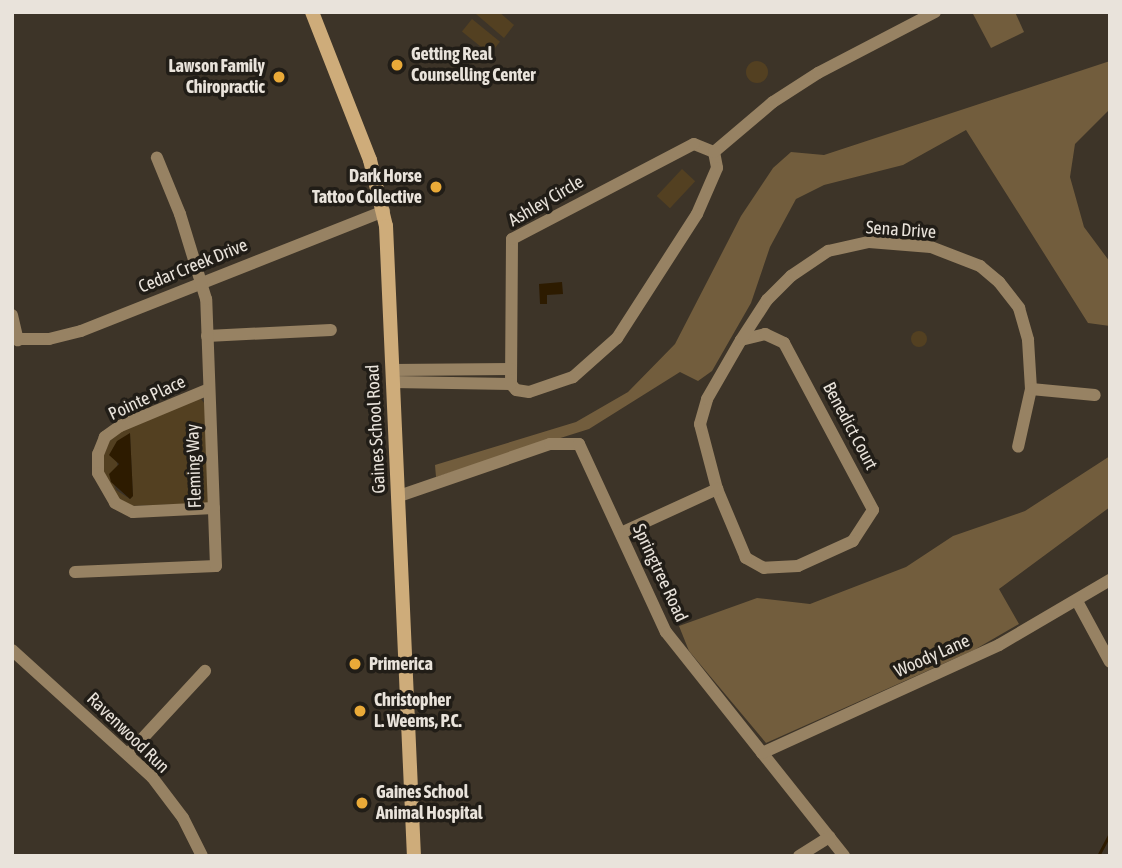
<!DOCTYPE html>
<style>
body{margin:0}
#map{position:relative;width:1122px;height:868px;overflow:hidden;background:#3d3428;font-family:"Asap Condensed",sans-serif}
div>[style]{position:absolute}
.green>*{inset:0;background:#534021;transform-origin:0 0}
.round{border-radius:50%}
.forest>*{inset:0;background:#725d3d}
.water>*{inset:0;background:#2d1b00}
.stream>*{height:2.5px;margin:-1.25px;padding:0 1.25px;transform-origin:1.25px;border-radius:1.25px;background:#2d1b00}
.minor>*{height:12px;margin:-6px;padding:0 6px;transform-origin:6px;border-radius:6px;background:#978263}
.secondary>*{height:14px;margin:-7px;padding:0 7px;transform-origin:7px;border-radius:7px;background:#ceac7a}
.dots>*{width:19px;height:19px;translate:-50% -50%;box-sizing:border-box;border:4px solid #211d17;border-radius:50%}
span{translate:-50% -50%;white-space:nowrap;text-align:center;line-height:1.15;-webkit-text-stroke:7px #211d17;paint-order:stroke}
.poi-label{font-size:18px;color:#e9e3db;font-weight:700}
.left{translate:0 -50%;text-align:left}
.right{translate:-100% -50%;text-align:right}
.street-label{font-size:18px;color:#e9e3db}
.frame{position:absolute;inset:0;border:14px solid #e9e3db;pointer-events:none}
</style>
<div id="map">
<div class="green">
<div style="clip-path:polygon(499px 12px,514px 25px,504px 38px,476px 14px)"></div>
<div style="left:472px;top:19px;width:36px;height:16px;rotate:39deg"></div>
<div class="round" style="left:746px;top:61px;width:22px;height:22px"></div>
<div style="left:682px;top:169px;width:18px;height:37px;rotate:43deg"></div>
<div class="round" style="left:911px;top:331px;width:16px;height:16px"></div>
<div style="clip-path:polygon(evenodd,199px 397px,205px 404px,208px 503px,128px 506px,108px 491px,101px 462px,109px 442px,118px 432px,199px 397px,130px 433px,133px 496px,130px 499px,116px 490px,110px 474px,118px 467px,113px 448px,130px 433px)"></div>
</div>
<div class="forest">
<div style="clip-path:polygon(972px 12px,1015px 12px,1024px 32px,991px 48px)"></div>
<div style="clip-path:polygon(1110px 61px,1110px 109px,1075px 144px,1070px 177px,1084px 227px,1110px 262px,1110px 326px,1088px 323px,966px 130px,903px 165px,824px 185px,796px 199px,770px 247px,751px 303px,712px 371px,698px 381px,680px 372px,589px 429px,436px 477px,435px 465px,576px 422px,628px 392px,675px 344px,741px 216px,773px 168px,791px 152px,824px 155px)"></div>
<div style="clip-path:polygon(1110px 456px,1110px 507px,999px 589px,1019px 624px,974px 650px,766px 743px,689px 651px,679px 626px,757px 598px,810px 604px,906px 567px,953px 536px,1025px 511px)"></div>
</div>
<div class="water">
<div style="clip-path:polygon(562px 282px,563px 294px,547px 295px,547px 304px,540px 304px,539px 284px)"></div>
<div style="clip-path:polygon(130px 433px,133px 496px,130px 499px,111px 482px,109px 474px,119px 464px,109px 455px,117px 441px)"></div>
</div>
<div class="stream">
<div style="left:1098px;top:856px;width:26px;rotate:-62deg"></div>
</div>
<div class="minor">
<div style="left:694px;top:144px;width:22px;rotate:22deg"></div>
<div style="left:714px;top:152px;width:16px;rotate:79deg"></div>
<div style="left:717px;top:168px;width:50px;rotate:113.5deg"></div>
<div style="left:697px;top:214px;width:148px;rotate:122.8deg"></div>
<div style="left:617px;top:338px;width:59px;rotate:138.4deg"></div>
<div style="left:573px;top:377px;width:46px;rotate:161.2deg"></div>
<div style="left:529px;top:392px;width:13px;rotate:-171deg"></div>
<div style="left:516px;top:390px;width:8px;rotate:-130deg"></div>
<div style="left:511px;top:384px;width:145px;rotate:-89.6deg"></div>
<div style="left:512px;top:239px;width:205px;rotate:-27.6deg"></div>
<div style="left:714px;top:152px;width:77px;rotate:-40.3deg"></div>
<div style="left:773px;top:102px;width:54px;rotate:-32.8deg"></div>
<div style="left:818px;top:73px;width:132px;rotate:-27.5deg"></div>
<div style="left:12px;top:315px;width:26px;rotate:77deg"></div>
<div style="left:207px;top:336px;width:124px;rotate:-2.8deg"></div>
<div style="left:12px;top:339px;width:37px"></div>
<div style="left:49px;top:339px;width:33px;rotate:-14deg"></div>
<div style="left:81px;top:331px;width:326px;rotate:-21.6deg"></div>
<div style="left:741px;top:340px;width:25px;rotate:-14deg"></div>
<div style="left:765px;top:334px;width:21px;rotate:25deg"></div>
<div style="left:784px;top:343px;width:189px;rotate:61.9deg"></div>
<div style="left:873px;top:510px;width:37px;rotate:123deg"></div>
<div style="left:853px;top:541px;width:60px;rotate:155.6deg"></div>
<div style="left:798px;top:566px;width:34px;rotate:177deg"></div>
<div style="left:764px;top:568px;width:21px;rotate:-151deg"></div>
<div style="left:746px;top:558px;width:75px;rotate:-112.8deg"></div>
<div style="left:717px;top:489px;width:67px;rotate:-104.7deg"></div>
<div style="left:700px;top:424px;width:26px;rotate:-74deg"></div>
<div style="left:707px;top:399px;width:68px;rotate:-60deg"></div>
<div style="left:741px;top:340px;width:48px;rotate:-57deg"></div>
<div style="left:767px;top:300px;width:34px;rotate:-45deg"></div>
<div style="left:791px;top:276px;width:45px;rotate:-34deg"></div>
<div style="left:828px;top:251px;width:42px;rotate:-12.4deg"></div>
<div style="left:869px;top:242px;width:62px;rotate:4.6deg"></div>
<div style="left:931px;top:247px;width:53px;rotate:21.2deg"></div>
<div style="left:980px;top:266px;width:25px;rotate:40deg"></div>
<div style="left:999px;top:282px;width:33px;rotate:52deg"></div>
<div style="left:1019px;top:308px;width:33px;rotate:74deg"></div>
<div style="left:1028px;top:340px;width:49px;rotate:86.5deg"></div>
<div style="left:1031px;top:389px;width:59px;rotate:102.6deg"></div>
<div style="left:392px;top:370px;width:119px;rotate:-0.5deg"></div>
<div style="left:393px;top:382px;width:118px;rotate:1deg"></div>
<div style="left:209px;top:389px;width:96px;rotate:157.4deg"></div>
<div style="left:120px;top:426px;width:19px;rotate:144deg"></div>
<div style="left:105px;top:437px;width:18px;rotate:112deg"></div>
<div style="left:98px;top:454px;width:19px;rotate:90deg"></div>
<div style="left:98px;top:473px;width:34px;rotate:60deg"></div>
<div style="left:115px;top:503px;width:20px;rotate:27deg"></div>
<div style="left:133px;top:512px;width:81px;rotate:-2.8deg"></div>
<div style="left:1031px;top:389px;width:64px;rotate:5.4deg"></div>
<div style="left:399px;top:496px;width:160px;rotate:-19deg"></div>
<div style="left:550px;top:444px;width:29px"></div>
<div style="left:579px;top:444px;width:207px;rotate:65.2deg"></div>
<div style="left:666px;top:632px;width:286px;rotate:51.5deg"></div>
<div style="left:621px;top:533px;width:106px;rotate:-24.6deg"></div>
<div style="left:75px;top:572px;width:141px;rotate:-2.4deg"></div>
<div style="left:216px;top:566px;width:267px;rotate:-92.1deg"></div>
<div style="left:206px;top:299px;width:89px;rotate:-107deg"></div>
<div style="left:180px;top:214px;width:61px;rotate:-112.3deg"></div>
<div style="left:1077px;top:601px;width:69px;rotate:61.6deg"></div>
<div style="left:12px;top:650px;width:189px;rotate:42.2deg"></div>
<div style="left:152px;top:777px;width:51px;rotate:52.9deg"></div>
<div style="left:183px;top:818px;width:42px;rotate:63.4deg"></div>
<div style="left:129px;top:753px;width:112px;rotate:-47.2deg"></div>
<div style="left:762px;top:753px;width:260px;rotate:-24.5deg"></div>
<div style="left:999px;top:645px;width:129px;rotate:-30.4deg"></div>
<div style="left:799px;top:856px;width:36px;rotate:-32deg"></div>
</div>
<div class="secondary">
<div style="left:312px;top:12px;width:159px;rotate:68.6deg"></div>
<div style="left:370px;top:160px;width:68px;rotate:76.4deg"></div>
<div style="left:386px;top:226px;width:631px;rotate:87.46deg"></div>
</div>
<div class="dots">
<div style="left:397px;top:65px;background:#eaaa38"></div>
<div style="left:279px;top:77px;background:#eaaa38"></div>
<div style="left:436px;top:187px;background:#eaaa38"></div>
<div style="left:355px;top:664px;background:#eaaa38"></div>
<div style="left:360px;top:711px;background:#eaaa38"></div>
<div style="left:362px;top:803px;background:#eaaa38"></div>
</div>
<div class="poi-label">
<span class="left" style="left:411px;top:65px">Getting Real<br>Counselling Center</span>
<span class="right" style="left:265px;top:77px">Lawson Family<br>Chiropractic</span>
<span class="right" style="left:422px;top:187px">Dark Horse<br>Tattoo Collective</span>
<span class="left" style="left:369px;top:664px">Primerica</span>
<span class="left" style="left:374px;top:711px">Christopher<br>L. Weems, P.C.</span>
<span class="left" style="left:376px;top:803px">Gaines School<br>Animal Hospital</span>
</div>
<div class="street-label">
<span style="left:546px;top:201px;rotate:-30deg">Ashley Circle</span>
<span style="left:901px;top:230px;rotate:4deg">Sena Drive</span>
<span style="left:193px;top:266px;rotate:-22deg">Cedar Creek Drive</span>
<span style="left:147px;top:398px;rotate:-25deg">Pointe Place</span>
<span style="left:850px;top:426px;rotate:62deg">Benedict Court</span>
<span style="left:376px;top:429px;rotate:-93deg">Gaines School Road</span>
<span style="left:194px;top:466px;rotate:-92deg">Fleming Way</span>
<span style="left:660px;top:573px;rotate:65deg">Springtree Road</span>
<span style="left:932px;top:656px;rotate:-24deg">Woody Lane</span>
<span style="left:128px;top:733px;rotate:44deg">Ravenwood Run</span>
</div>
<div class="frame"></div>
</div>
